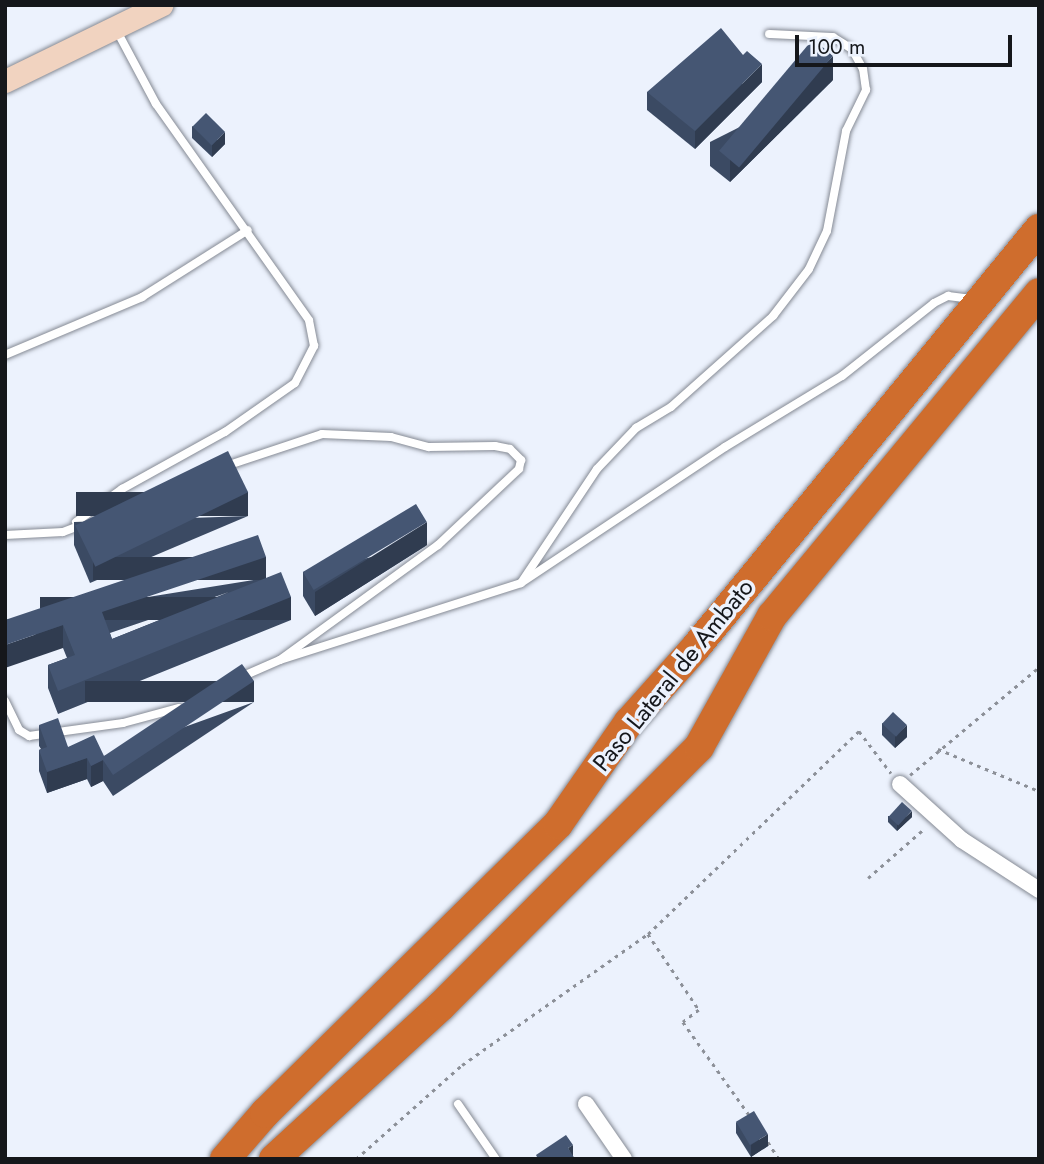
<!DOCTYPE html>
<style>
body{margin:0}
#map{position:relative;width:1044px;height:1164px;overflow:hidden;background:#ecf2fd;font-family:Jost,sans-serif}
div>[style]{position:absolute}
.path>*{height:2.5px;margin-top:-1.25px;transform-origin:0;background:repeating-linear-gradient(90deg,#8c9098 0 3.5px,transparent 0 8.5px)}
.roads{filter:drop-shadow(0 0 2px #858a94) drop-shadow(0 0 2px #858a94)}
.lane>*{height:8px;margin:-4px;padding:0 4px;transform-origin:4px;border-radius:4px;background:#fff}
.street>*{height:16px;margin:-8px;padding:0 8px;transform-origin:8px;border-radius:8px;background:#fff}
.secondary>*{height:23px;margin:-11.5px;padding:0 11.5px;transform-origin:11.5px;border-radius:11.5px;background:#f1d3c0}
.highway>*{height:30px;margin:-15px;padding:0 15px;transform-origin:15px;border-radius:15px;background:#cf6d2d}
.wall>*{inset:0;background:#3b4a63}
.shaded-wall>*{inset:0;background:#303c50;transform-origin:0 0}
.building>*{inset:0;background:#455673;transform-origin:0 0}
span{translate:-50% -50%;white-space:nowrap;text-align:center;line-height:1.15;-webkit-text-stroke:7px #ecf2fd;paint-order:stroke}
.street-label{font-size:24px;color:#15171b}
.frame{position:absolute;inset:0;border:7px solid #15171b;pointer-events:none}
.scale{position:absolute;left:795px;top:35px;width:217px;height:32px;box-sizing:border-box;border:4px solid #15171b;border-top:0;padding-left:9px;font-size:21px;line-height:24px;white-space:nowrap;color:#15171b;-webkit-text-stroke:5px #ecf2fd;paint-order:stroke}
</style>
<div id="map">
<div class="path">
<div style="left:938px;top:749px;width:109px;rotate:22.6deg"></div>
<div style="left:910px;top:775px;width:168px;rotate:-39.9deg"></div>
<div style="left:868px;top:878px;width:76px;rotate:-41.3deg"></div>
<div style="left:648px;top:934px;width:92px;rotate:56.1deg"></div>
<div style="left:699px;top:1010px;width:20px;rotate:143deg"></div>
<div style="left:683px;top:1022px;width:115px;rotate:54.5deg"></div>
<div style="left:768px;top:1142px;width:20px;rotate:57deg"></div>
<div style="left:356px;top:1159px;width:142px;rotate:-41.6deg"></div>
<div style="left:462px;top:1065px;width:228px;rotate:-35.2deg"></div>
<div style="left:648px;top:934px;width:293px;rotate:-43.9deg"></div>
<div style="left:859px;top:731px;width:53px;rotate:52.7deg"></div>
</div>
<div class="roads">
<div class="lane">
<div style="left:5px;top:355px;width:149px;rotate:-22.9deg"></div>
<div style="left:142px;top:297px;width:125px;rotate:-32.3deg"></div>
<div style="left:226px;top:466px;width:101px;rotate:-18.4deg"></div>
<div style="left:322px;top:434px;width:69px;rotate:2.5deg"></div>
<div style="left:391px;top:437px;width:39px;rotate:15deg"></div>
<div style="left:429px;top:447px;width:66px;rotate:-0.9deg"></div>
<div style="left:495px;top:446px;width:15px;rotate:11deg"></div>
<div style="left:510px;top:449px;width:16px;rotate:45deg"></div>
<div style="left:521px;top:460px;width:9px;rotate:103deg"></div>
<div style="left:519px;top:469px;width:111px;rotate:136.8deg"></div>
<div style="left:438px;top:545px;width:195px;rotate:144deg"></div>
<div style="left:280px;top:660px;width:253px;rotate:-17.7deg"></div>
<div style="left:521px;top:583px;width:245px;rotate:-33.7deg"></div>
<div style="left:725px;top:447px;width:137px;rotate:-31.3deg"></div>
<div style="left:842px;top:376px;width:117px;rotate:-38.4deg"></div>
<div style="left:934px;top:303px;width:16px;rotate:-27deg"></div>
<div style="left:948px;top:296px;width:26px;rotate:7deg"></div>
<div style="left:76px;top:522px;width:57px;rotate:-35.7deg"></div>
<div style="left:122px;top:489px;width:118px;rotate:-29deg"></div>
<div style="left:225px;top:432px;width:85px;rotate:-35deg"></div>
<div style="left:295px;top:383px;width:42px;rotate:-62.8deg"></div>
<div style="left:314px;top:346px;width:26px;rotate:-101deg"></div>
<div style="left:309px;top:320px;width:265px;rotate:-125.3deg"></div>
<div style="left:156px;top:104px;width:83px;rotate:-118.1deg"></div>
<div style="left:5px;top:535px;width:58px;rotate:-3deg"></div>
<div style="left:63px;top:532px;width:19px;rotate:-21deg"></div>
<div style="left:521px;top:583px;width:137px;rotate:-56.3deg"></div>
<div style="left:597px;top:469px;width:57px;rotate:-46.4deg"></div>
<div style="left:636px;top:428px;width:41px;rotate:-31deg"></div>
<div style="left:671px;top:407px;width:137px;rotate:-41.7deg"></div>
<div style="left:773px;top:316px;width:59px;rotate:-52.5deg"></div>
<div style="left:809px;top:269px;width:42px;rotate:-64.7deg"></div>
<div style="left:827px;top:231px;width:102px;rotate:-79.2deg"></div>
<div style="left:846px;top:131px;width:46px;rotate:-64deg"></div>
<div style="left:866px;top:90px;width:21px;rotate:-98deg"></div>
<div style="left:863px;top:69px;width:23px;rotate:-119deg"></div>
<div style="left:852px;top:49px;width:22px;rotate:-148deg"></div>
<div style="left:833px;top:37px;width:64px;rotate:-177.3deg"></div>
<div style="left:241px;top:677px;width:43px;rotate:-23.6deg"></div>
<div style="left:5px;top:701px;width:32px;rotate:64deg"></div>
<div style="left:19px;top:730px;width:12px;rotate:31deg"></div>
<div style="left:29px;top:736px;width:95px;rotate:-7.9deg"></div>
<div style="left:123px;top:723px;width:58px;rotate:-15deg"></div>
<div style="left:458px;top:1104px;width:67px;rotate:55.4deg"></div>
</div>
<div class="street">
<div style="left:900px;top:784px;width:84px;rotate:42.1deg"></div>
<div style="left:962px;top:840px;width:92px;rotate:33deg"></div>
<div style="left:586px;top:1104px;width:67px;rotate:55.4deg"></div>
</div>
<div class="secondary">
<div style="left:5px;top:81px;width:174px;rotate:-26deg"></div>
</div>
<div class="highway">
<div style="left:225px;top:1159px;width:61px;rotate:-49deg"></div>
<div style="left:265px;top:1113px;width:412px;rotate:-44.6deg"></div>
<div style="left:558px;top:824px;width:124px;rotate:-55.2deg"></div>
<div style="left:629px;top:722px;width:101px;rotate:-48.2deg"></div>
<div style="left:696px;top:647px;width:541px;rotate:-50.63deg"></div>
<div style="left:274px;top:1159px;width:226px;rotate:-42.5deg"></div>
<div style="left:441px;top:1006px;width:366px;rotate:-45.1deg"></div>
<div style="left:699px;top:747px;width:150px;rotate:-60.9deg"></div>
<div style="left:772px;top:616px;width:419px;rotate:-50.4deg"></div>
</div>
</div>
<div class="wall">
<div style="clip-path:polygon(833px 80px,730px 182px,710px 166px,710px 142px)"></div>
<div style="clip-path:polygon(762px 82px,695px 149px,647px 110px,647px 92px)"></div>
<div style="clip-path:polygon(192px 126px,225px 144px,212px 157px,192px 138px)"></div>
<div style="clip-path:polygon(248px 516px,90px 583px,74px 545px,74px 522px)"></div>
<div style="clip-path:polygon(427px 545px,315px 616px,303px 596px,303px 572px)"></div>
<div style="clip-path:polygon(evenodd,266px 578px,291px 620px,58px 714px,48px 688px,48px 665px,67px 658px,63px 648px,5px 620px,266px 578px,229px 592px,112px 639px,110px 633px,154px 618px,229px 592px)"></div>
<div style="clip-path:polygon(254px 702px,113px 796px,103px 781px,91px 787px,87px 779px,47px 793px,39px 771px,39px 750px,41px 749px,39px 746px,39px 725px,68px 747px,104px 756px)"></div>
<div style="clip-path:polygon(882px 723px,907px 737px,895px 748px,882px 735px)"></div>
<div style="clip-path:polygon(888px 816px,912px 817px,897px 831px,888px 822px)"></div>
<div style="clip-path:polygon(736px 1122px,768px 1146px,751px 1157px,736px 1133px)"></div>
</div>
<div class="shaded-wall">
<div style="clip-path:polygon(833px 56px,833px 80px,730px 182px,730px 158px)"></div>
<div style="clip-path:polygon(762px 64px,762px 82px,695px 149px,695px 131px)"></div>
<div style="clip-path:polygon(225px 132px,225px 144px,212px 157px,212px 145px)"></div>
<div style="left:248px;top:492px;width:24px;height:172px;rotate:90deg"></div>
<div style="clip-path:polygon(427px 522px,427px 545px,315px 616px,315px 592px)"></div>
<div style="left:266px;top:557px;width:23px;height:173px;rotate:90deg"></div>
<div style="left:291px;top:597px;width:23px;height:251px;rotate:90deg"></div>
<div style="clip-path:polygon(63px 625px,63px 648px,5px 668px,5px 645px)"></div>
<div style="left:254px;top:681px;width:21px;height:169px;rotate:90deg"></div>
<div style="clip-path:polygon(907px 725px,907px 737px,895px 748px,895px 736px)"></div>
<div style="clip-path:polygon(87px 758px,87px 779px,47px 793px,47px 772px)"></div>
<div style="clip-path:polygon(103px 760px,103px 781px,91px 787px,91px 766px)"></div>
<div style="clip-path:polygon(912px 811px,912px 817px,897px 831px,897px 825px)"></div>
<div style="clip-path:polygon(768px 1134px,768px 1146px,751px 1157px,751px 1145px)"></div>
<div style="clip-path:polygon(573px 1145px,573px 1159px,568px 1148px)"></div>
</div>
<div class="building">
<div style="clip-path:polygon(721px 28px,743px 55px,747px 51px,762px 64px,695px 131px,647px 92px)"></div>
<div style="left:813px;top:39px;width:26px;height:146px;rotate:40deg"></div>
<div style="left:206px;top:113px;width:27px;height:19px;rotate:45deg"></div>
<div style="left:228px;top:451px;width:46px;height:170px;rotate:64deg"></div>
<div style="left:416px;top:504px;width:21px;height:132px;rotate:59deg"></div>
<div style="clip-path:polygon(258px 535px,266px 557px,102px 612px,112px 639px,281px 572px,291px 597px,58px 691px,48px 665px,75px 655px,63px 625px,5px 645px,5px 620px)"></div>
<div style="clip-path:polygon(242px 664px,254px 681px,113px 775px,103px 760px,91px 766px,87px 758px,47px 772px,39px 750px,47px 747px,39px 725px,58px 718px,68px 747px,94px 735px,104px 756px)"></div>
<div style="left:893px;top:712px;width:19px;height:16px;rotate:43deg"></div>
<div style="left:902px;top:802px;width:13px;height:20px;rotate:42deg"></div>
<div style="left:754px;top:1111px;width:27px;height:21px;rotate:59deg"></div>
<div style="clip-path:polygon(566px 1135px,573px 1145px,568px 1148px,575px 1159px,538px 1159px,536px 1155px)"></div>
</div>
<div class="street-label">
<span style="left:673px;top:675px;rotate:-51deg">Paso Lateral de Ambato</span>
</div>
<div class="frame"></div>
<div class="scale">100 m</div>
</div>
